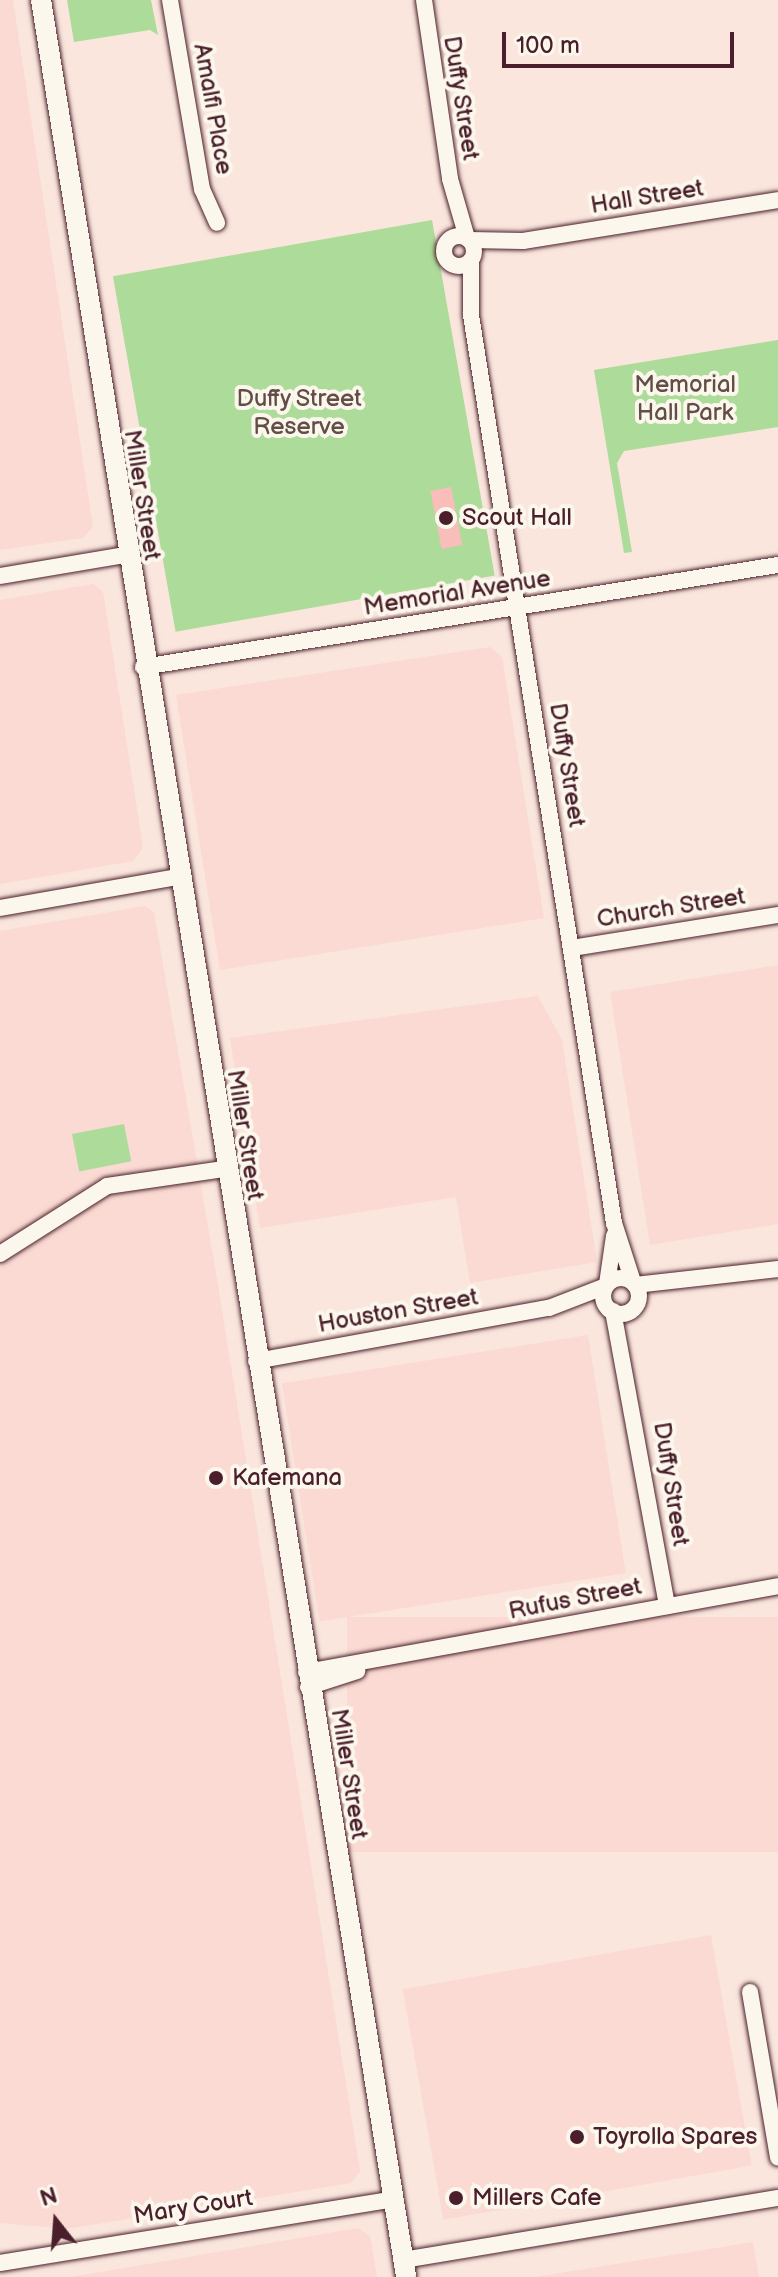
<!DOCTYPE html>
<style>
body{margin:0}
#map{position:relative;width:778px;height:2277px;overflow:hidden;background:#fae6dd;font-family:"Balsamiq Sans",sans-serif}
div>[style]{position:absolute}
.built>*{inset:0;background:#fadad2;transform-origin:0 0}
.green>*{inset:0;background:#addb9a;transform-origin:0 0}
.building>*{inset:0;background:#f9bdba;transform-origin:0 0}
.roads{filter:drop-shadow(0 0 2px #4a1f2b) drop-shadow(0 0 2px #4a1f2b)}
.minor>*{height:16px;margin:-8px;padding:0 8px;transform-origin:8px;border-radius:8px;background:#fbf7ec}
.minor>.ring{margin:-8px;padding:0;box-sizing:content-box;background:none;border:16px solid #fbf7ec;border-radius:50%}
.tertiary>*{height:20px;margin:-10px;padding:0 10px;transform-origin:10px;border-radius:10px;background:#fbf7ec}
.dots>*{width:22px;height:22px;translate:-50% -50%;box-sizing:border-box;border:4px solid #fbf7ec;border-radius:50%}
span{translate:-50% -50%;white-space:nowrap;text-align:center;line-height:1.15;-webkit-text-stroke:8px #fbf7ec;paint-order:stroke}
.street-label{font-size:24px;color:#4a1f2b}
.park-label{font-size:24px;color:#634e47}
.poi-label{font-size:24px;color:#4a1f2b}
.left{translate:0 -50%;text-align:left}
.north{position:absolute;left:16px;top:2181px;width:80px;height:80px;-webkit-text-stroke:6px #fbf7ec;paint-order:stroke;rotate:343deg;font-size:22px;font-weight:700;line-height:32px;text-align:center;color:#4a1f2b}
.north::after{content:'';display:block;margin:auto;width:28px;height:36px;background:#4a1f2b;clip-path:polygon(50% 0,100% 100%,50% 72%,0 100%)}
.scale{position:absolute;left:502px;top:32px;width:232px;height:36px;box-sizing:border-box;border:4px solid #4a1f2b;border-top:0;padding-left:10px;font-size:24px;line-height:28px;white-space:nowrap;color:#4a1f2b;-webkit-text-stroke:6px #fbf7ec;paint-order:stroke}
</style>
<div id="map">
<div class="built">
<div style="clip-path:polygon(0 0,13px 0,93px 527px,83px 538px,0 550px)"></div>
<div style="clip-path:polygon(93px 584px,103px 592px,143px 847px,133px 861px,0 884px,0 600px)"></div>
<div style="clip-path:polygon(490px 647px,502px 657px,544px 918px,220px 970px,176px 695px)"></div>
<div style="clip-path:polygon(145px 906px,154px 912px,217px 1279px,360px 2171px,351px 2183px,66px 2229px,0 2223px,0 931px)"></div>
<div style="clip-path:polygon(778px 965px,778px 1224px,650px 1245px,610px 992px)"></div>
<div style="clip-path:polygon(538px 996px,562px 1040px,597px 1262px,470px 1283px,456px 1197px,260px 1228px,230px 1038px)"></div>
<div style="left:588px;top:1335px;width:241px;height:310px;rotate:81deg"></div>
<div style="left:778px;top:1617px;width:235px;height:431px;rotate:90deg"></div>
<div style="left:711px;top:1935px;width:234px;height:313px;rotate:80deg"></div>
<div style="clip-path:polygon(358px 2228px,370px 2236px,377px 2277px,71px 2277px)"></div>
<div style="clip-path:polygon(753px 2242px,759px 2277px,535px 2277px)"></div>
</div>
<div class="green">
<div style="clip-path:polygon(67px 0,151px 0,158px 35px,150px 30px,74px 42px)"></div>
<div style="left:432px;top:220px;width:361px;height:324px;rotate:80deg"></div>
<div style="clip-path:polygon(778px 340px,778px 427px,624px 451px,617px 463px,632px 552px,624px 553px,594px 370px)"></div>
<div style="left:124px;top:1124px;width:38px;height:53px;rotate:79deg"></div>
</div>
<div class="building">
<div style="left:451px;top:487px;width:59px;height:21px;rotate:79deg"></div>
</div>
<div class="roads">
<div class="minor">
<div style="left:170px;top:0;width:192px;rotate:80.4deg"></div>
<div style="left:202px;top:189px;width:37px;rotate:66deg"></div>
<div style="left:424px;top:0;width:181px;rotate:81.7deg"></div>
<div style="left:450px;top:179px;width:61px;rotate:73.9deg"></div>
<div class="ring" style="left:444px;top:236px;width:14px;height:14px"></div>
<div style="left:469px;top:240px;width:54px;rotate:1.1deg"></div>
<div style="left:523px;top:241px;width:258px;rotate:-9.1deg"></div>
<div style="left:471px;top:261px;width:54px;rotate:90deg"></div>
<div style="left:471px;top:315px;width:919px;rotate:81.05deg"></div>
<div style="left:614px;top:1223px;width:62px;rotate:72.1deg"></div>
<div style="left:0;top:576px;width:127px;rotate:-9.5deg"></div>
<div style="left:143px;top:667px;width:643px;rotate:-9.13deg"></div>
<div style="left:0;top:908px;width:180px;rotate:-9.9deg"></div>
<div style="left:572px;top:948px;width:209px;rotate:-9.1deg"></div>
<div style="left:0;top:1254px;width:127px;rotate:-32.4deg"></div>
<div style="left:107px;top:1186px;width:118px;rotate:-8.3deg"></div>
<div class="ring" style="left:603px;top:1278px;width:20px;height:20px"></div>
<div style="left:607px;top:1284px;width:49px;rotate:-81.7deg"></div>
<div style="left:635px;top:1285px;width:144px;rotate:-6.4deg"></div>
<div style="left:613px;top:1311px;width:300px;rotate:79.6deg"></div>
<div style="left:256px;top:1361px;width:298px;rotate:-10.3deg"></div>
<div style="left:549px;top:1308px;width:61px;rotate:-21.1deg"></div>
<div style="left:306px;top:1672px;width:480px;rotate:-10.3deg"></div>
<div style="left:308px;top:1687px;width:52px;rotate:-18.1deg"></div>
<div style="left:750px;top:1992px;width:168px;rotate:80.4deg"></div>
<div style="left:403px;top:2260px;width:380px;rotate:-9.4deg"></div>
<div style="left:0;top:2263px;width:398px;rotate:-9.2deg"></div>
</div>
<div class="tertiary">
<div style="left:41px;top:0;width:2306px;rotate:80.89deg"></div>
</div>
</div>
<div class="dots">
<div style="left:446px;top:518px;background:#4a1f2b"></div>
<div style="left:216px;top:1478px;background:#4a1f2b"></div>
<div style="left:577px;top:2137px;background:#4a1f2b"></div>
<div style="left:456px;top:2198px;background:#4a1f2b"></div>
</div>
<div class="street-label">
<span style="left:461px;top:98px;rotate:81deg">Duffy Street</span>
<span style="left:213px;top:109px;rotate:80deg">Amalfi Place</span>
<span style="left:647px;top:197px;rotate:-9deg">Hall Street</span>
<span style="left:142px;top:495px;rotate:81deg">Miller Street</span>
<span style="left:457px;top:593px;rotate:-9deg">Memorial Avenue</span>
<span style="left:567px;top:765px;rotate:81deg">Duffy Street</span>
<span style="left:671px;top:908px;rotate:-9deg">Church Street</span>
<span style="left:245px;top:1135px;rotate:81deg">Miller Street</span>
<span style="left:398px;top:1311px;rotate:-10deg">Houston Street</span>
<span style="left:671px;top:1484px;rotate:81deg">Duffy Street</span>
<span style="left:575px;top:1599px;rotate:-11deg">Rufus Street</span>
<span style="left:349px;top:1774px;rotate:81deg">Miller Street</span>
<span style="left:193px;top:2207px;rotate:-9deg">Mary Court</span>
</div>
<div class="park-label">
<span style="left:685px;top:399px">Memorial<br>Hall Park</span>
<span style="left:299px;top:413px">Duffy Street<br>Reserve</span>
</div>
<div class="poi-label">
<span class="left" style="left:462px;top:518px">Scout Hall</span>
<span class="left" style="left:232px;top:1478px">Kafemana</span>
<span class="left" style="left:593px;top:2137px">Toyrolla Spares</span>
<span class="left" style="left:472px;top:2198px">Millers Cafe</span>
</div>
<div class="north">N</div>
<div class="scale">100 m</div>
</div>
